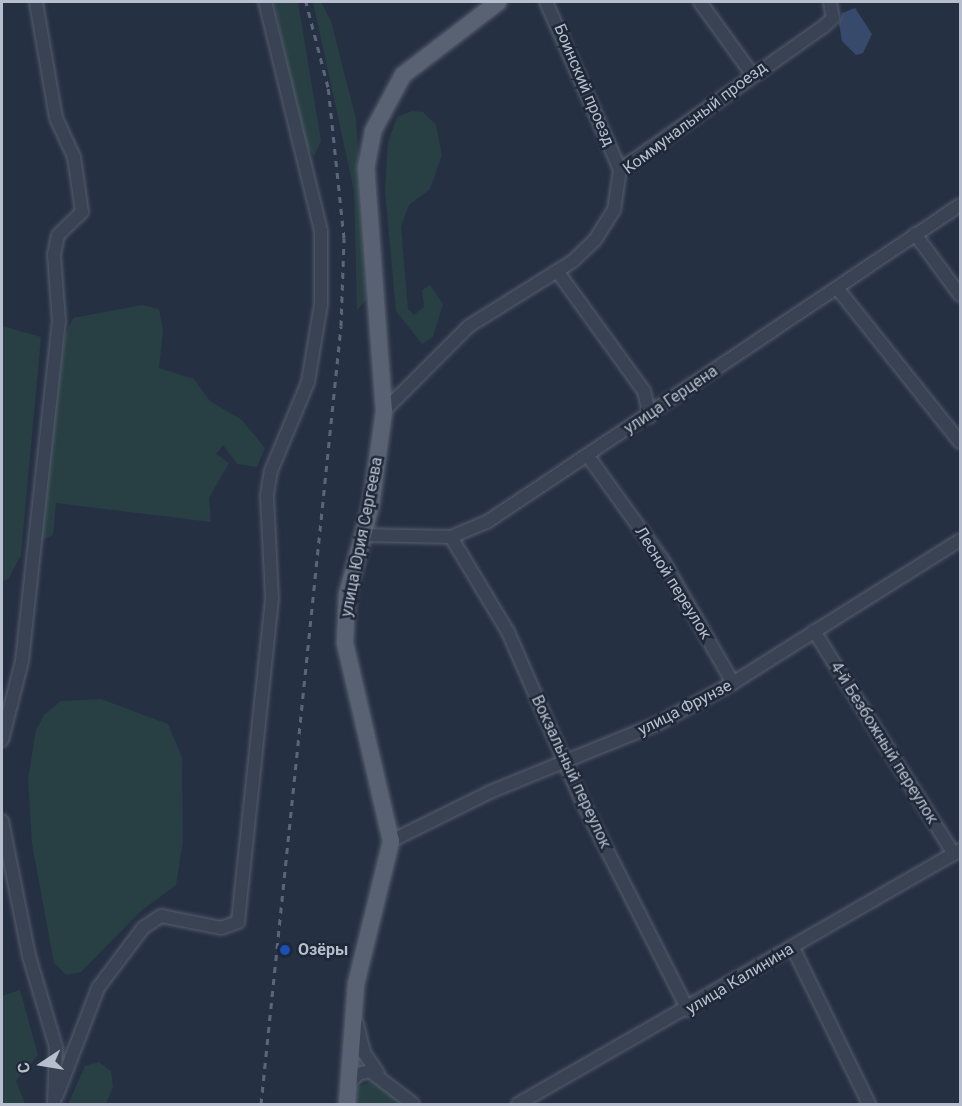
<!DOCTYPE html>
<meta charset="utf-8">
<style>
body{margin:0}
#map{position:relative;width:962px;height:1106px;overflow:hidden;background:#263043;font-family:Roboto,sans-serif}
div>[style]{position:absolute}
.green>*{inset:0;background:#283f44}
.water>*{inset:0;background:#384a6b}
.roads{filter:drop-shadow(0 0 2px #555e6d) drop-shadow(0 0 2px #555e6d)}
.minor>*{height:12px;margin:-6px;padding:0 6px;transform-origin:6px;border-radius:6px;background:#3a4353}
.major>*{height:16px;margin:-8px;padding:0 8px;transform-origin:8px;border-radius:8px;background:#586273}
.rail>*{height:3px;margin-top:-1.5px;transform-origin:0;background:repeating-linear-gradient(90deg,#5c667a 0 6px,transparent 0 12px)}
.dots>*{width:16px;height:16px;translate:-50% -50%;box-sizing:border-box;border:3px solid #1f2838;border-radius:50%}
span{translate:-50% -50%;white-space:nowrap;text-align:center;line-height:1.15;-webkit-text-stroke:5px #1f2838;paint-order:stroke}
.street-label{font-size:16px;color:#b7becd}
.poi-label{font-size:16px;color:#b7becd;font-weight:700}
.left{translate:0 -50%;text-align:left}
.frame{position:absolute;inset:0;border:3px solid #b7becd;pointer-events:none}
.north{position:absolute;left:12px;top:1034px;width:60px;height:60px;-webkit-text-stroke:4px #1f2838;paint-order:stroke;rotate:258deg;font-size:16px;font-weight:700;line-height:24px;text-align:center;color:#b7becd}
.north::after{content:'';display:block;margin:auto;width:21px;height:27px;background:#b7becd;clip-path:polygon(50% 0,100% 100%,50% 72%,0 100%)}
</style>
<div id="map">
<div class="green">
<div style="clip-path:polygon(274px 2px,298px 2px,321px 141px,314px 156px,303px 141px)"></div>
<div style="clip-path:polygon(313px 2px,321px 2px,331px 21px,356px 119px,369px 297px,357px 310px,354px 191px)"></div>
<div style="clip-path:polygon(412px 111px,423px 112px,436px 125px,442px 155px,430px 189px,409px 205px,401px 227px,408px 309px,414px 315px,424px 307px,422px 290px,430px 285px,443px 304px,433px 337px,422px 344px,396px 311px,385px 191px,388px 142px,397px 117px)"></div>
<div style="clip-path:polygon(142px 305px,159px 309px,163px 330px,159px 368px,194px 379px,210px 401px,242px 420px,265px 448px,257px 467px,237px 464px,223px 445px,216px 454px,229px 463px,209px 498px,211px 522px,56px 503px,53px 535px,38px 542px,65px 336px,73px 318px)"></div>
<div style="clip-path:polygon(2px 326px,41px 337px,21px 555px,9px 578px,2px 582px)"></div>
<div style="clip-path:polygon(101px 699px,168px 724px,182px 757px,183px 841px,176px 885px,141px 911px,81px 972px,66px 975px,54px 963px,32px 844px,28px 779px,36px 730px,44px 715px,61px 701px)"></div>
<div style="clip-path:polygon(20px 990px,38px 1055px,16px 1081px,25px 1104px,2px 1104px,2px 996px)"></div>
<div style="clip-path:polygon(99px 1062px,111px 1071px,113px 1087px,106px 1104px,68px 1104px,85px 1066px)"></div>
<div style="clip-path:polygon(372px 1081px,380px 1084px,403px 1104px,353px 1104px,356px 1088px)"></div>
</div>
<div class="water">
<div style="clip-path:polygon(855px 8px,872px 34px,863px 53px,856px 55px,842px 41px,839px 24px,842px 13px)"></div>
</div>
<div class="roads">
<div class="minor">
<div style="left:546px;top:2px;width:184px;rotate:66.2deg"></div>
<div style="left:700px;top:2px;width:89px;rotate:54.2deg"></div>
<div style="left:915px;top:234px;width:76px;rotate:53.6deg"></div>
<div style="left:557px;top:271px;width:148px;rotate:54.1deg"></div>
<div style="left:644px;top:391px;width:26px;rotate:77deg"></div>
<div style="left:837px;top:288px;width:197px;rotate:51.4deg"></div>
<div style="left:384px;top:411px;width:120px;rotate:-45deg"></div>
<div style="left:469px;top:326px;width:123px;rotate:-32deg"></div>
<div style="left:573px;top:261px;width:30px;rotate:-44deg"></div>
<div style="left:595px;top:240px;width:36px;rotate:-58deg"></div>
<div style="left:614px;top:210px;width:40px;rotate:-81.5deg"></div>
<div style="left:620px;top:170px;width:248px;rotate:-35.2deg"></div>
<div style="left:823px;top:27px;width:13px;rotate:-42deg"></div>
<div style="left:833px;top:18px;width:16px;rotate:-101deg"></div>
<div style="left:588px;top:456px;width:127px;rotate:54.3deg"></div>
<div style="left:662px;top:559px;width:143px;rotate:60.2deg"></div>
<div style="left:362px;top:535px;width:89px;rotate:1.3deg"></div>
<div style="left:451px;top:537px;width:39px;rotate:-23deg"></div>
<div style="left:487px;top:522px;width:569px;rotate:-33.83deg"></div>
<div style="left:451px;top:537px;width:111px;rotate:59deg"></div>
<div style="left:508px;top:632px;width:180px;rotate:66.4deg"></div>
<div style="left:580px;top:797px;width:239px;rotate:63.1deg"></div>
<div style="left:814px;top:631px;width:263px;rotate:57.9deg"></div>
<div style="left:2px;top:740px;width:81px;rotate:-75.8deg"></div>
<div style="left:22px;top:661px;width:342px;rotate:-83.8deg"></div>
<div style="left:59px;top:321px;width:67px;rotate:-94.3deg"></div>
<div style="left:54px;top:254px;width:19px;rotate:-78deg"></div>
<div style="left:58px;top:235px;width:33px;rotate:-44deg"></div>
<div style="left:82px;top:212px;width:56px;rotate:-98.3deg"></div>
<div style="left:74px;top:157px;width:43px;rotate:-114.8deg"></div>
<div style="left:56px;top:118px;width:118px;rotate:-99.8deg"></div>
<div style="left:2px;top:821px;width:138px;rotate:78.7deg"></div>
<div style="left:29px;top:956px;width:95px;rotate:73.5deg"></div>
<div style="left:56px;top:1047px;width:57px;rotate:92deg"></div>
<div style="left:391px;top:841px;width:110px;rotate:-26.3deg"></div>
<div style="left:490px;top:792px;width:183px;rotate:-22.2deg"></div>
<div style="left:659px;top:723px;width:84px;rotate:-28.4deg"></div>
<div style="left:733px;top:683px;width:268px;rotate:-32.2deg"></div>
<div style="left:793px;top:948px;width:174px;rotate:64deg"></div>
<div style="left:357px;top:1024px;width:30px;rotate:76deg"></div>
<div style="left:364px;top:1053px;width:24px;rotate:55deg"></div>
<div style="left:349px;top:1084px;width:13px;rotate:-48deg"></div>
<div style="left:358px;top:1074px;width:12px;rotate:-14deg"></div>
<div style="left:370px;top:1071px;width:54px;rotate:37.5deg"></div>
<div style="left:57px;top:1095px;width:115px;rotate:-69deg"></div>
<div style="left:98px;top:988px;width:75px;rotate:-53.1deg"></div>
<div style="left:143px;top:928px;width:22px;rotate:-34deg"></div>
<div style="left:161px;top:916px;width:61px;rotate:11.3deg"></div>
<div style="left:221px;top:928px;width:18px;rotate:-19deg"></div>
<div style="left:238px;top:922px;width:325px;rotate:-84deg"></div>
<div style="left:272px;top:599px;width:104px;rotate:-92.8deg"></div>
<div style="left:267px;top:495px;width:24px;rotate:-81deg"></div>
<div style="left:271px;top:471px;width:96px;rotate:-67.4deg"></div>
<div style="left:308px;top:382px;width:79px;rotate:-80.5deg"></div>
<div style="left:321px;top:304px;width:73px;rotate:-90deg"></div>
<div style="left:321px;top:231px;width:236px;rotate:-103.7deg"></div>
<div style="left:518px;top:1104px;width:510px;rotate:-29.88deg"></div>
</div>
<div class="major">
<div style="left:347px;top:1104px;width:120px;rotate:-85.7deg"></div>
<div style="left:356px;top:984px;width:147px;rotate:-76.2deg"></div>
<div style="left:391px;top:841px;width:203px;rotate:-103.1deg"></div>
<div style="left:345px;top:643px;width:48px;rotate:-87.6deg"></div>
<div style="left:347px;top:595px;width:93px;rotate:-75.1deg"></div>
<div style="left:371px;top:505px;width:95px;rotate:-82.1deg"></div>
<div style="left:384px;top:411px;width:244px;rotate:-94.2deg"></div>
<div style="left:366px;top:168px;width:38px;rotate:-79deg"></div>
<div style="left:373px;top:131px;width:64px;rotate:-61.8deg"></div>
<div style="left:403px;top:75px;width:120px;rotate:-37.5deg"></div>
</div>
</div>
<div class="rail">
<div style="left:261px;top:1104px;width:782px;rotate:-84.13deg"></div>
<div style="left:341px;top:326px;width:88px;rotate:-88deg"></div>
<div style="left:344px;top:238px;width:152px;rotate:-96deg"></div>
<div style="left:328px;top:87px;width:88px;rotate:-104.5deg"></div>
</div>
<div class="dots">
<div style="left:285px;top:950px;background:#1a4fb4"></div>
</div>
<div class="street-label">
<span style="left:584px;top:85px;rotate:67deg">Боинский проезд</span>
<span style="left:695px;top:118px;rotate:-37deg">Коммунальный проезд</span>
<span style="left:671px;top:400px;rotate:-34deg">улица Герцена</span>
<span style="left:362px;top:537px;rotate:-79deg">улица Юрия Сергеева</span>
<span style="left:673px;top:583px;rotate:58deg">Лесной переулок</span>
<span style="left:685px;top:708px;rotate:-27deg">улица Фрунзе</span>
<span style="left:884px;top:743px;rotate:58deg">4-й Безбожный переулок</span>
<span style="left:571px;top:772px;rotate:65deg">Вокзальный переулок</span>
<span style="left:740px;top:979px;rotate:-31deg">улица Калинина</span>
</div>
<div class="poi-label">
<span class="left" style="left:298px;top:950px">Озёры</span>
</div>
<div class="frame"></div>
<div class="north">С</div>
</div>
